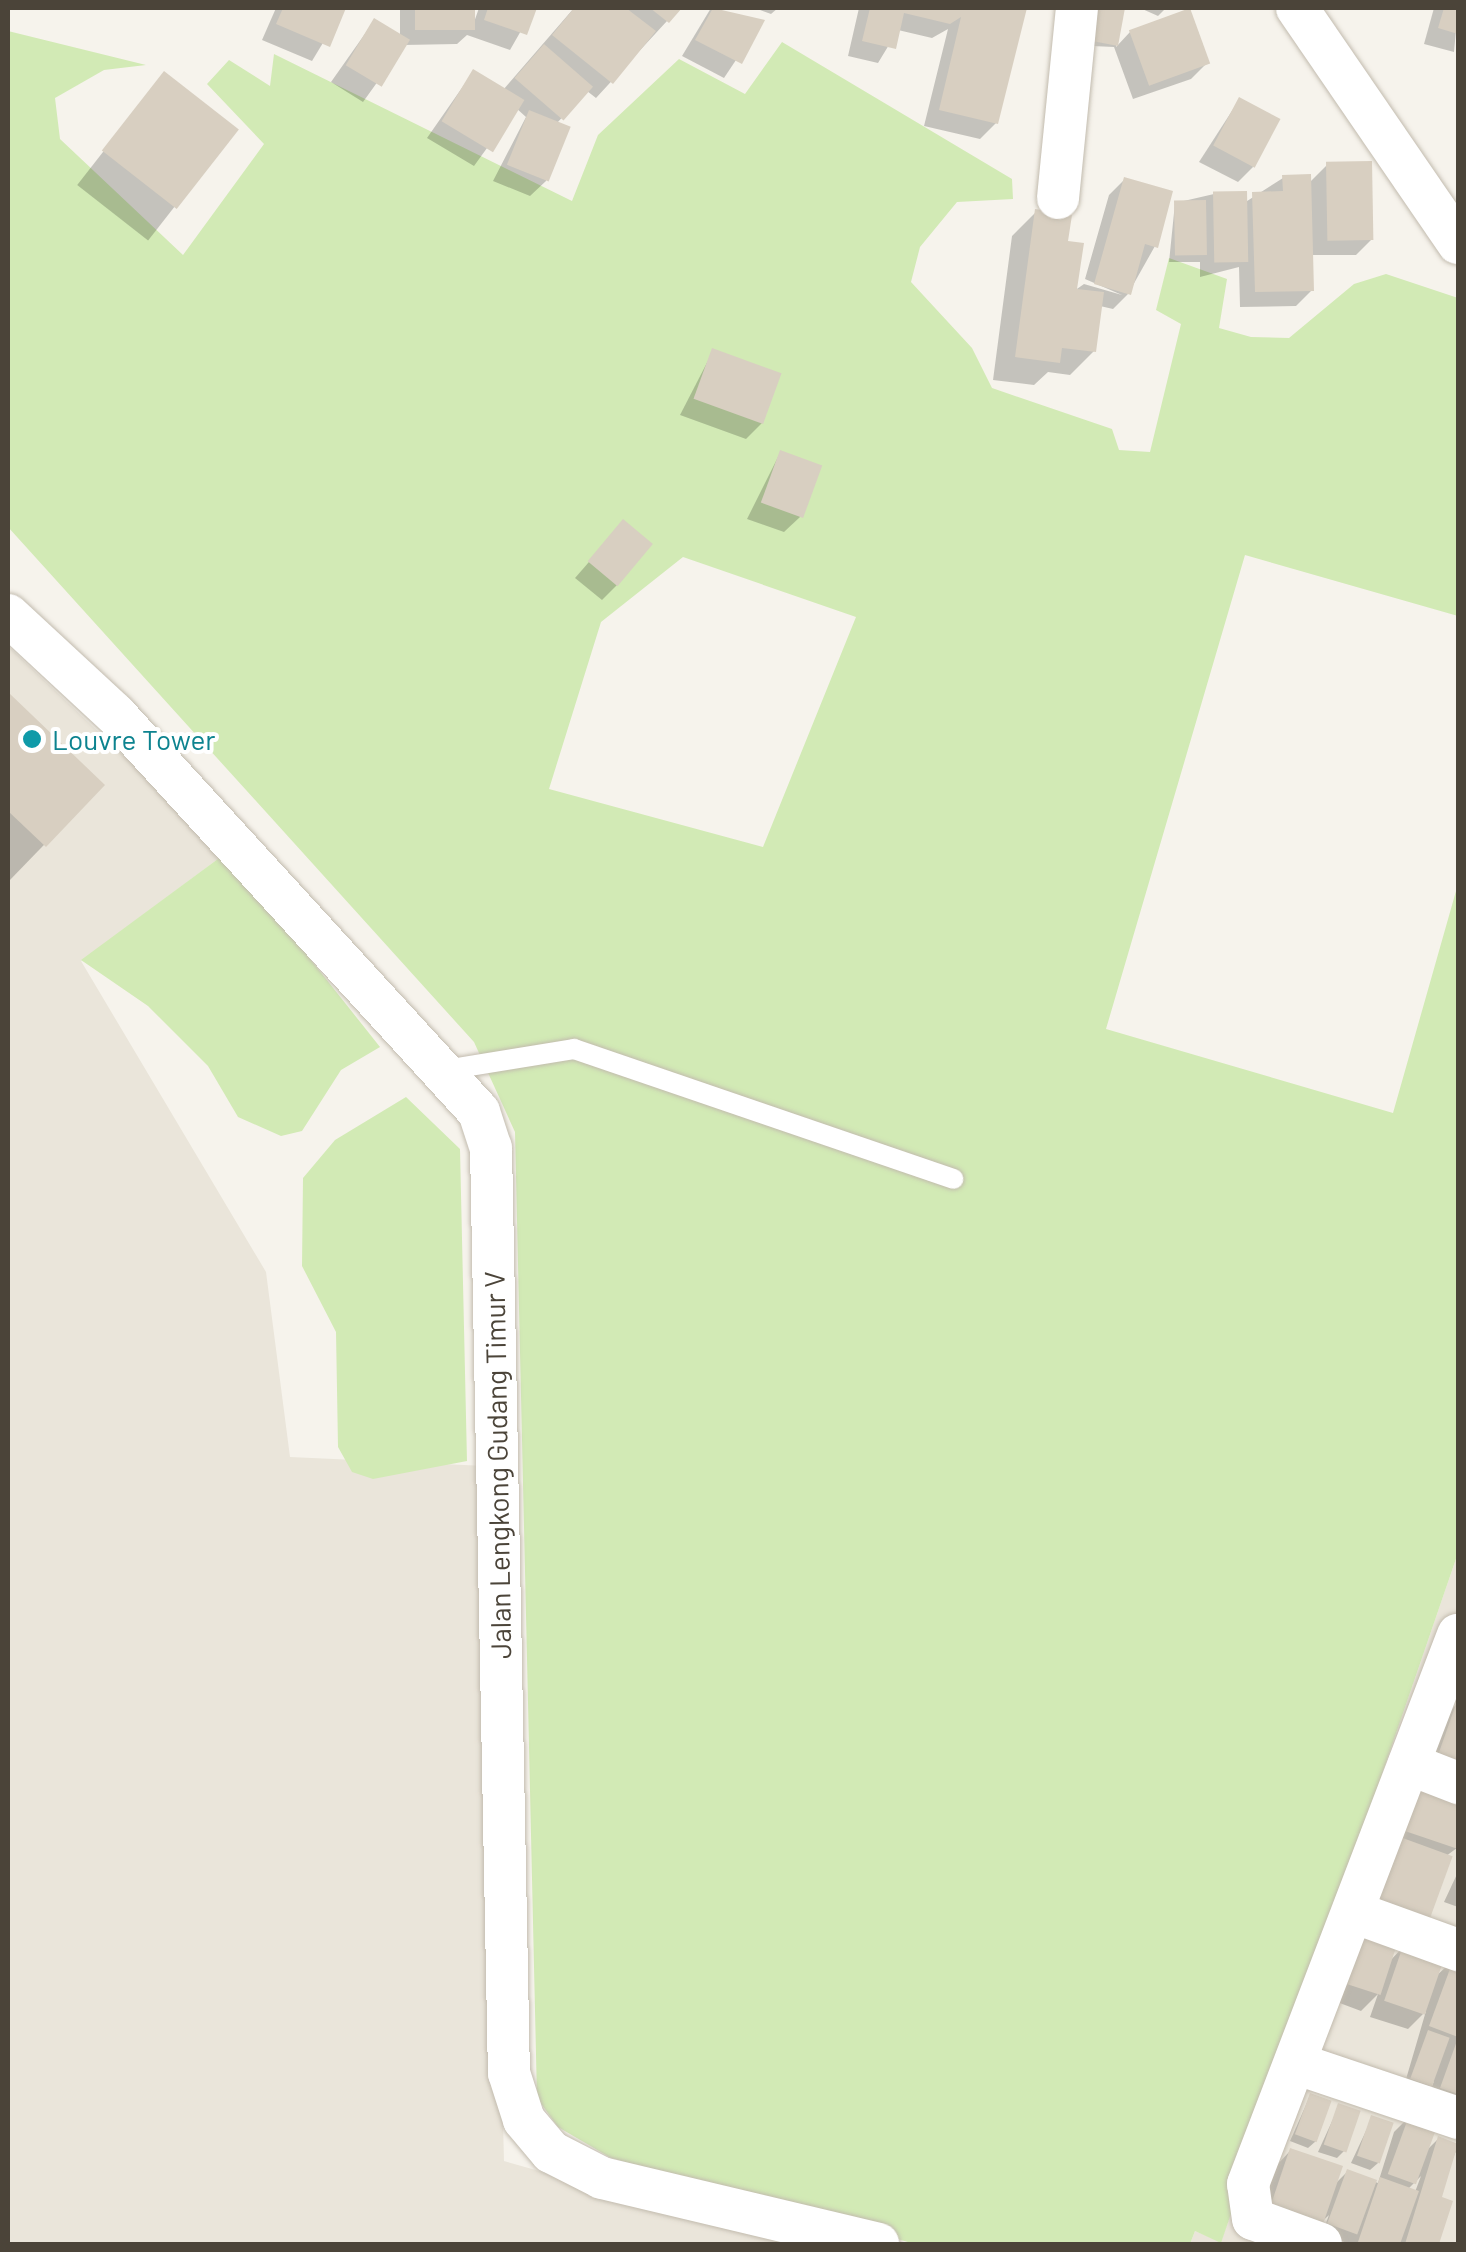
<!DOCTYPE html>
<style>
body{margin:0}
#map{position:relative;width:1466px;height:2252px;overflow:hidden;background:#f6f3ec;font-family:Barlow,sans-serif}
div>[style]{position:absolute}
.residential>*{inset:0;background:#eae5da}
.green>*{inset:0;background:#d2eab5}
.shadow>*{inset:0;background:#0003;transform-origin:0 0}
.building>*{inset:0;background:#d8cfc1;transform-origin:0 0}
.roads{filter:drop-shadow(0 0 2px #c2bbae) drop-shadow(0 0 2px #c2bbae)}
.service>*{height:20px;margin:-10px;padding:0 10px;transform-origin:10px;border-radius:10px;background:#fff}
.minor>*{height:42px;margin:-21px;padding:0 21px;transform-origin:21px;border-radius:21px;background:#fff}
.dots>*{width:28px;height:28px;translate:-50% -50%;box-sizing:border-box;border:5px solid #fff;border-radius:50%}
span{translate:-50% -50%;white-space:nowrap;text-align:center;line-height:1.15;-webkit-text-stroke:8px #fff;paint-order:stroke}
.culture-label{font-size:28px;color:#0d838f}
.left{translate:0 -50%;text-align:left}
.street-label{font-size:28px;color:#4b4439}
.frame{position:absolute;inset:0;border:10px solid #4b4439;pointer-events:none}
</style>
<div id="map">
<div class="residential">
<div style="clip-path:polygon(8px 646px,226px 853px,81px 961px,266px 1272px,290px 1457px,486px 1466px,504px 2161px,799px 2244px,8px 2244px)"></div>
<div style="clip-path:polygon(1458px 1553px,1458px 2244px,1190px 2244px,1195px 2231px,1221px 2242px)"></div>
</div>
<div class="green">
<div style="clip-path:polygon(evenodd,8px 31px,146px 65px,104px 70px,55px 98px,60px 139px,183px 255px,264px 144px,207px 84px,229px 60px,270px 86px,274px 54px,572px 201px,598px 135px,679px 59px,745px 94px,782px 42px,1012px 179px,1013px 199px,957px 202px,920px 247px,911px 282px,972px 348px,992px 388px,1112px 429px,1119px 450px,1150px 452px,1181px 324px,1156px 310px,1169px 258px,1227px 279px,1219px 328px,1251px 337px,1289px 338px,1354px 284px,1386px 274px,1458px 298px,1458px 616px,1245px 555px,1106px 1029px,1393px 1113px,1458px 884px,1458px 1553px,1221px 2243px,1195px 2231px,1190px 2244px,915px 2244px,611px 2158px,558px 2127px,537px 2098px,515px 1132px,474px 1042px,8px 527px,8px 31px,683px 557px,856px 617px,763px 847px,549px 789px,601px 622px,683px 557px)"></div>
<div style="clip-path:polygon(226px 853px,380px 1047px,341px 1070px,302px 1131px,281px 1136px,238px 1117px,208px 1066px,148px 1006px,81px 960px)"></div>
<div style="clip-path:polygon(406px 1097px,460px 1149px,467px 1461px,373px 1479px,352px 1472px,338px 1447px,336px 1332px,302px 1266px,303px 1178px,335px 1140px)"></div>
</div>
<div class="shadow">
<div style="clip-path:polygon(276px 8px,344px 8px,312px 61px,262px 40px)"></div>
<div style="clip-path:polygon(400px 8px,472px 8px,473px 25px,479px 8px,534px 8px,510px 50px,467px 35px,457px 44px,404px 45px,363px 102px,331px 82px,374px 21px,400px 37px)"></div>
<div style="clip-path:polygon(574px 8px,679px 8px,596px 98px,587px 91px,556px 124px,546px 181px,530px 196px,493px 181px,526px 117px,516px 108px,474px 166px,427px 138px,473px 72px,503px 90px)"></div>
<div style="clip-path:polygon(711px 8px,762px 21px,724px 78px,682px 56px)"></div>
<div style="clip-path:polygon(755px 8px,778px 8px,771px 14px)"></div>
<div style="clip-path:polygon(859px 8px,1024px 8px,996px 123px,980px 139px,924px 126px,948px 29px,932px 38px,898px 30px,878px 63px,848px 56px)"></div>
<div style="clip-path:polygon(1078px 8px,1122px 8px,1116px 47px,1130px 32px,1207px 63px,1191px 79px,1133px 99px,1114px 47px,1071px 45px)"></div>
<div style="clip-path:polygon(1140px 8px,1166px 8px,1158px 16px)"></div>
<div style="clip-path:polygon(1434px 8px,1458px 8px,1454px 52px,1424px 44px)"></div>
<div style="left:164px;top:74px;width:90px;height:141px;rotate:38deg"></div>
<div style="clip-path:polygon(1239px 100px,1253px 167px,1238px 182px,1199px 162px)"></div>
<div style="clip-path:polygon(1327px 165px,1372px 239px,1356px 255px,1311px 255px,1312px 290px,1296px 306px,1240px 307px,1239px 267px,1200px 277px,1200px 262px,1169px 262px,1175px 203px,1214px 194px,1244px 203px,1283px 178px,1309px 183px)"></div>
<div style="clip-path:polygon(1124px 180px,1155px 246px,1128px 294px,1113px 309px,1100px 306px,1094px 351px,1070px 375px,1048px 372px,1034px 385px,993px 380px,1012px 236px,1036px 212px,1065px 243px,1074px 291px,1084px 284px,1122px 295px,1085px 279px,1109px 195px)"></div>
<div style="clip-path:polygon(713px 351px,762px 423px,746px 439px,680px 415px)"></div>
<div style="clip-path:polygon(780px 453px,800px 517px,784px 532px,747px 519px)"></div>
<div style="clip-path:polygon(623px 523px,618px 584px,602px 600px,575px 578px)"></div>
<div style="clip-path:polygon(8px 696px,102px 785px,8px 882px)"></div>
<div style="clip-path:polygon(1458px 1703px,1457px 1848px,1364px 1916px,1434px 1727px)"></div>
<div style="clip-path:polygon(1458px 1872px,1458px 1907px,1444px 1902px)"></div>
<div style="clip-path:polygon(1404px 1946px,1435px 1977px,1458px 1956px,1458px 2114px,1426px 2104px,1434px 2081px,1422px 2093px,1404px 2086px,1426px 2011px,1408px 2029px,1370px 2017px,1378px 1994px,1361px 2011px,1329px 1999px,1347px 1948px,1388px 1963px)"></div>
<div style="clip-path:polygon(1310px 2096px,1316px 2141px,1308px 2148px,1290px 2141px)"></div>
<div style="clip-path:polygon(1339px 2106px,1344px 2151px,1337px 2158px,1318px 2152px)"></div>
<div style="clip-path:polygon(evenodd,1410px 2116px,1425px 2152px,1438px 2139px,1458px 2146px,1437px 2198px,1450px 2202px,1436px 2244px,1348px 2244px,1323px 2231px,1329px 2215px,1305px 2238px,1259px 2244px,1268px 2236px,1253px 2231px,1275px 2167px,1290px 2151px,1333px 2186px,1347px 2172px,1378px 2183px,1394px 2132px,1410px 2116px,1421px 2176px,1415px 2192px,1408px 2189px,1421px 2176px)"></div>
<div style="clip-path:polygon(1372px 2118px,1378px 2163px,1370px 2170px,1351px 2163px)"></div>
</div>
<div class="building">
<div style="clip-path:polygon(283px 8px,346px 8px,330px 47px,276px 24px)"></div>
<div style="left:415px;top:8px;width:60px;height:22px"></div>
<div style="clip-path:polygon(488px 8px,537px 8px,527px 35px,484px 20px)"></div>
<div style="clip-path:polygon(574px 8px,626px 8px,656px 31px,613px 84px,552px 35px)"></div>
<div style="clip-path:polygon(650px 8px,682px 8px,669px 23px)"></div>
<div style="clip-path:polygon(713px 8px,765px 20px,742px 64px,695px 40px)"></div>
<div style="clip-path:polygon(870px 8px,1027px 8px,998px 124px,939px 110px,961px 17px,950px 24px,904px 13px,896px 49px,862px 41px)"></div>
<div style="clip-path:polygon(1083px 8px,1125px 8px,1118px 46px,1077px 38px)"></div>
<div style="left:1190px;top:8px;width:59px;height:65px;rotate:70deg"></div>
<div style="clip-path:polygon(1444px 8px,1458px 8px,1458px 34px,1438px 28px)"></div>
<div style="left:374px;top:18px;width:42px;height:55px;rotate:31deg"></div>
<div style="left:544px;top:44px;width:65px;height:45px;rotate:41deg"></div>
<div style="left:473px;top:69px;width:60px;height:61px;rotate:31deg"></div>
<div style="left:164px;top:71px;width:95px;height:101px;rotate:38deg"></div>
<div style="left:1239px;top:97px;width:47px;height:55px;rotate:28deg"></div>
<div style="left:529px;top:110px;width:45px;height:59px;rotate:22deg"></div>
<div style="left:1372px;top:161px;width:79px;height:46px;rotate:89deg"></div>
<div style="clip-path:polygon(1311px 174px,1314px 291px,1255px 292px,1252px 192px,1283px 191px,1282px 175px)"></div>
<div style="clip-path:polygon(1124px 177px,1173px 191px,1158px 248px,1145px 244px,1131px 295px,1094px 284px)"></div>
<div style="left:1247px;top:191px;width:71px;height:34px;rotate:89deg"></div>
<div style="left:1206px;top:200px;width:55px;height:32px;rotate:89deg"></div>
<div style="clip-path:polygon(1035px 209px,1072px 215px,1068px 241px,1084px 243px,1077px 289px,1104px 292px,1096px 352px,1062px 348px,1060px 363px,1015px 357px)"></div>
<div style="left:712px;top:348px;width:74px;height:54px;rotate:20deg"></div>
<div style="left:780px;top:450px;width:45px;height:56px;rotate:20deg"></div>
<div style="left:623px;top:519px;width:39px;height:55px;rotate:40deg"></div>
<div style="clip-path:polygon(8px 692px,105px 785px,46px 847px,8px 811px)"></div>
<div style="clip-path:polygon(1458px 1698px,1458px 1762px,1438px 1755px)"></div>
<div style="clip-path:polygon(1417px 1778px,1458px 1792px,1458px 1849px,1399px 1829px)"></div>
<div style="left:1400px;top:1837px;width:56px;height:68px;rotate:20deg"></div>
<div style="left:1362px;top:1929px;width:38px;height:57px;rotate:18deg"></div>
<div style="left:1404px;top:1943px;width:43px;height:61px;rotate:19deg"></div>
<div style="clip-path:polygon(1458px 1947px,1458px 2037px,1429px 2026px)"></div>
<div style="left:1428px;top:2030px;width:23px;height:52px;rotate:20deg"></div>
<div style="clip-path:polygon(1458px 2038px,1458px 2094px,1440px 2088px)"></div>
<div style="left:1310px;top:2093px;width:23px;height:44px;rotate:20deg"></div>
<div style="left:1338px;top:2103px;width:24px;height:44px;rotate:19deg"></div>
<div style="left:1410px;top:2113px;width:30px;height:65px;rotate:20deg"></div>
<div style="left:1371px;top:2115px;width:24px;height:43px;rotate:19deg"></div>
<div style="clip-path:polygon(1438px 2136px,1458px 2144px,1442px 2197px,1453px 2201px,1439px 2244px,1405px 2244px)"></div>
<div style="clip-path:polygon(1290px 2148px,1343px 2166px,1323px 2224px,1267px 2216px)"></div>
<div style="left:1347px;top:2169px;width:32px;height:58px;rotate:20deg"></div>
<div style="clip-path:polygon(1380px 2177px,1419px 2191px,1400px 2244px,1358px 2242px)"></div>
</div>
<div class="roads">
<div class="service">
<div style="left:445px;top:1070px;width:131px;rotate:-9.2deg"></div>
<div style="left:574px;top:1049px;width:401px;rotate:18.9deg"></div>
</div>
<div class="minor">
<div style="left:1297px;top:8px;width:285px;rotate:55.6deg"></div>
<div style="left:1058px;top:198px;width:191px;rotate:-84.3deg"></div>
<div style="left:8px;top:615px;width:146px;rotate:42.8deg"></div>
<div style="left:115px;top:714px;width:539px;rotate:47.55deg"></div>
<div style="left:479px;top:1112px;width:38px;rotate:72deg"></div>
<div style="left:491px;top:1148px;width:925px;rotate:88.89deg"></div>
<div style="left:509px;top:2073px;width:49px;rotate:72.3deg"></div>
<div style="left:524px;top:2120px;width:42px;rotate:49.8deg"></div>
<div style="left:551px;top:2152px;width:57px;rotate:27deg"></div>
<div style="left:602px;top:2178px;width:284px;rotate:13.4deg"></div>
<div style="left:1409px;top:1764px;width:53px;rotate:21.2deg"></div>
<div style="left:1353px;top:1912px;width:112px;rotate:19.9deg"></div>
<div style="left:1295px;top:2063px;width:172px;rotate:18.6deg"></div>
<div style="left:1321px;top:2244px;width:72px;rotate:-159.8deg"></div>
<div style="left:1253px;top:2219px;width:35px;rotate:-98deg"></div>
<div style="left:1248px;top:2184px;width:588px;rotate:-69.07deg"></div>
</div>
</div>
<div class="dots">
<div style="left:32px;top:739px;background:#0f9aa8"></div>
</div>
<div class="culture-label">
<span class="left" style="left:52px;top:739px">Louvre Tower</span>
</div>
<div class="street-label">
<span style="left:497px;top:1465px;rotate:-91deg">Jalan Lengkong Gudang Timur V</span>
</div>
<div class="frame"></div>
</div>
